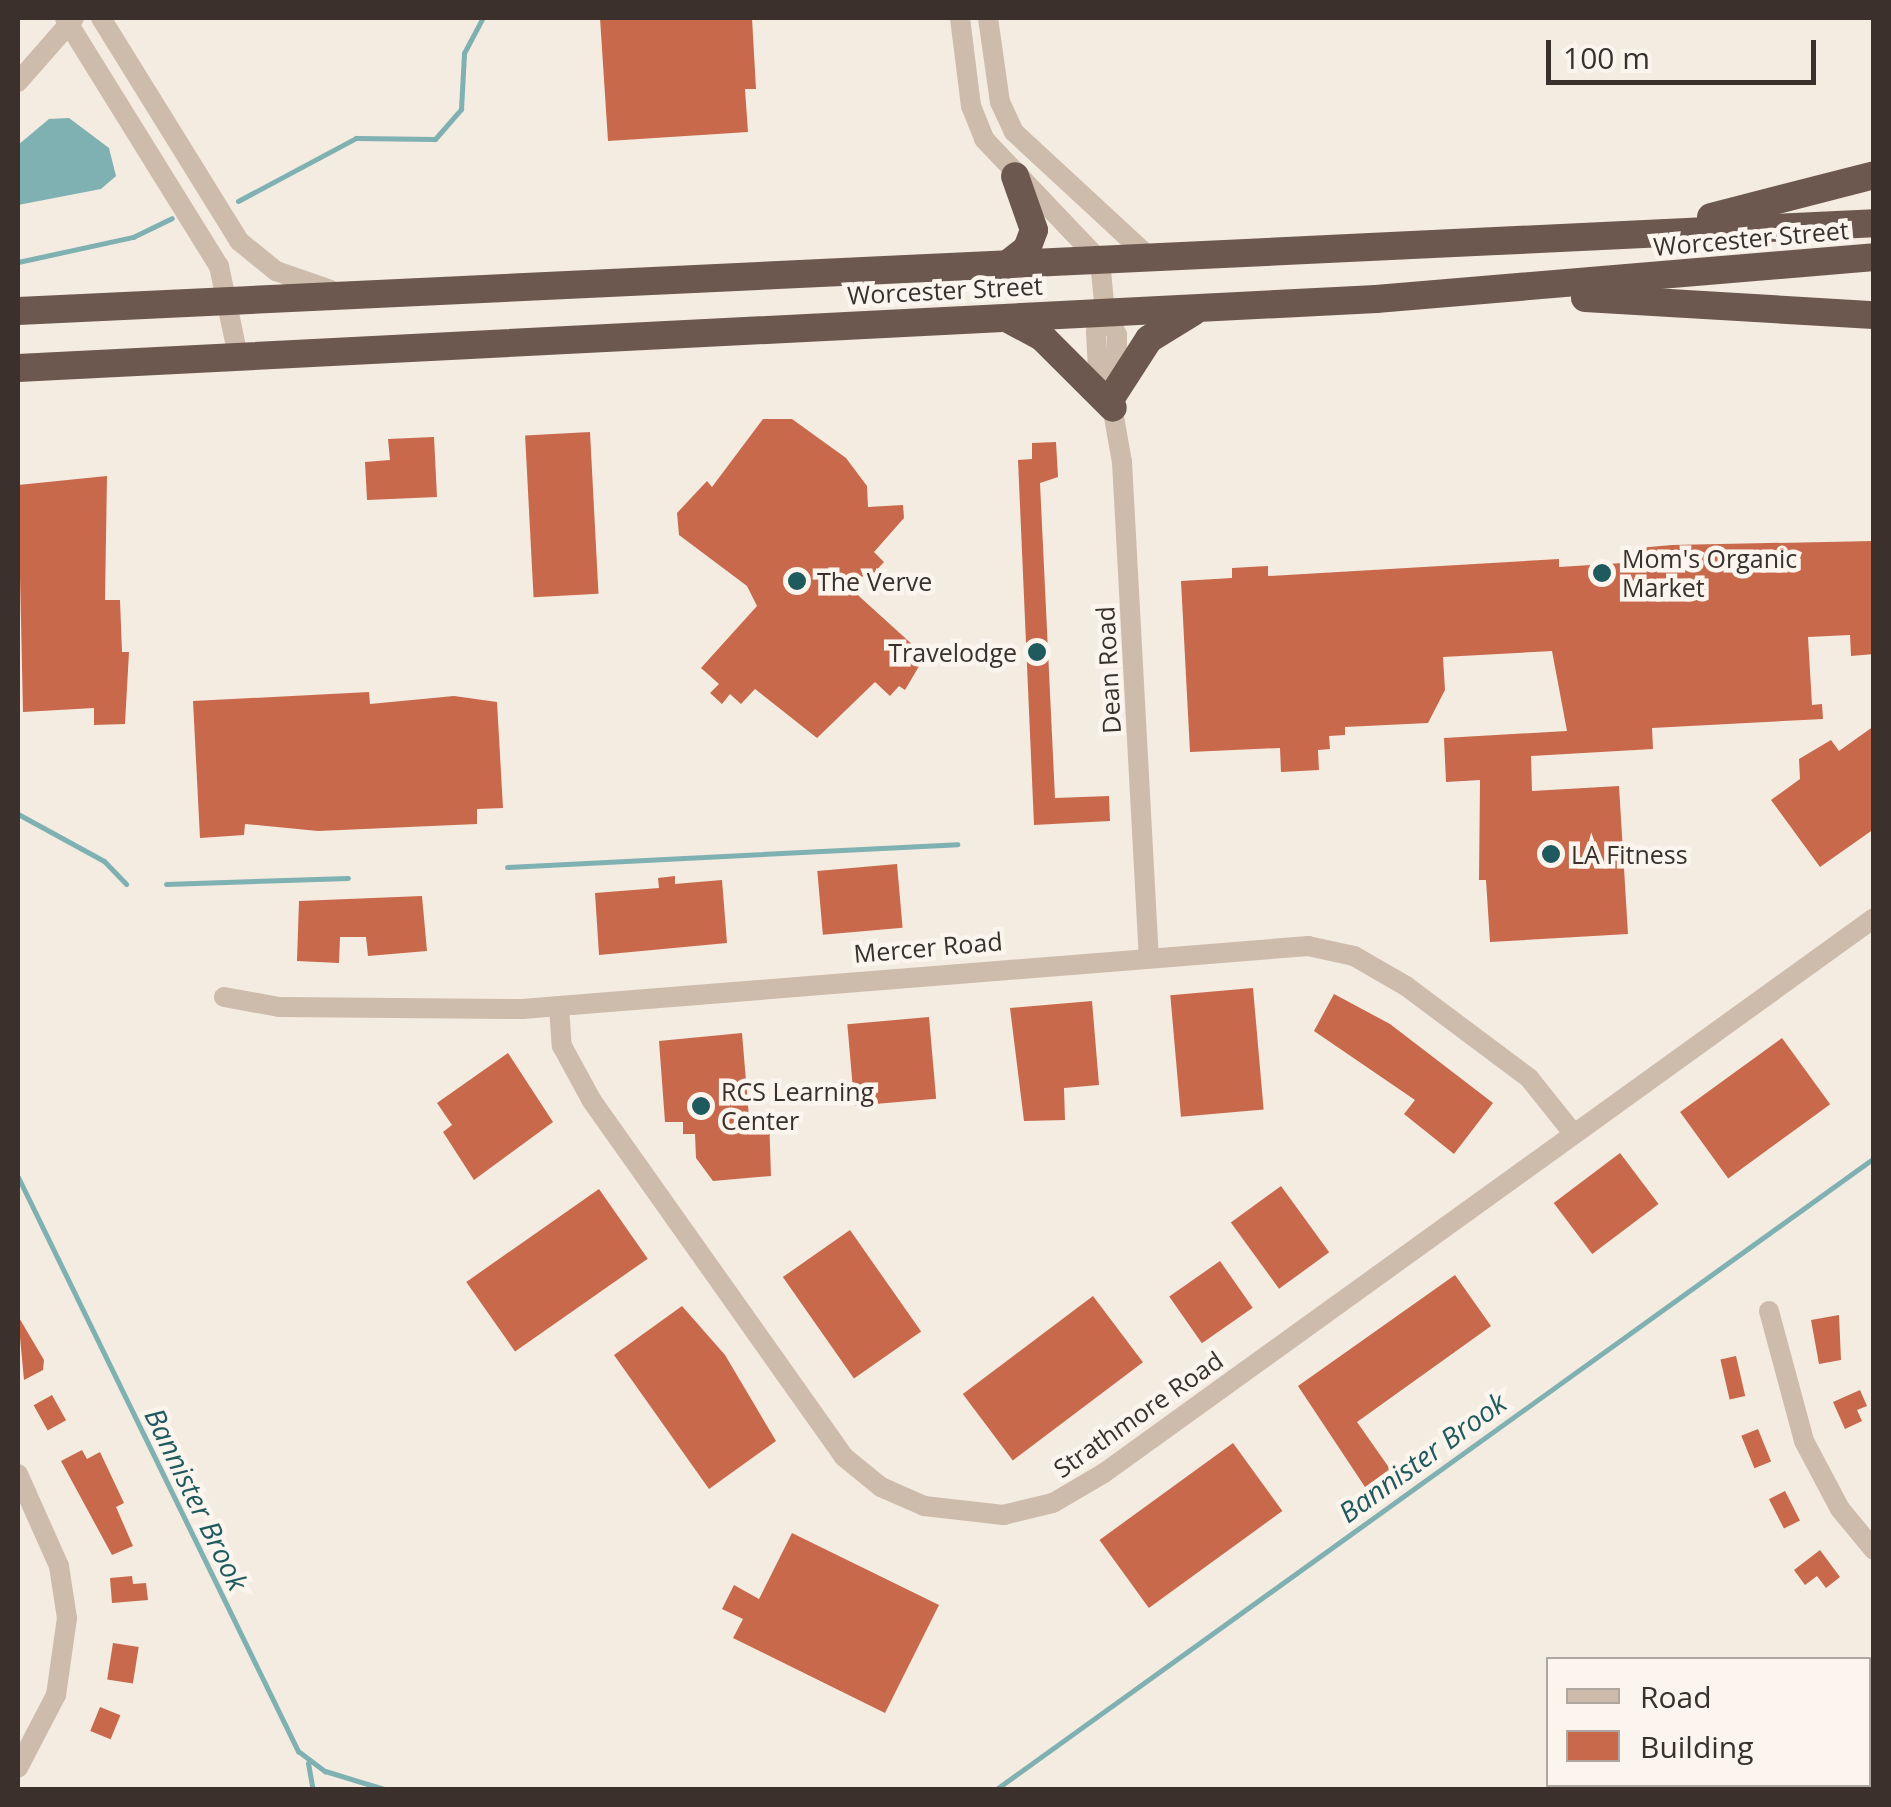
<!DOCTYPE html>
<style>
body{margin:0}
#map{position:relative;width:1891px;height:1807px;overflow:hidden;background:#f4ebe1;font-family:"Open Sans",sans-serif}
div>[style]{position:absolute}
.water>*{inset:0;background:#7fb0b2}
.stream>*{height:5px;margin:-2.5px;padding:0 2.5px;transform-origin:2.5px;border-radius:2.5px;background:#7fb0b2}
.building>*{inset:0;background:#c8694b;transform-origin:0 0}
.minor>*{height:20px;margin:-10px;padding:0 10px;transform-origin:10px;border-radius:10px;background:#cdbbac}
.trunk>*{height:28px;margin:-14px;padding:0 14px;transform-origin:14px;border-radius:14px;background:#6c584f}
.dots>*{width:28px;height:28px;translate:-50% -50%;box-sizing:border-box;border:5px solid #fbf5ee;border-radius:50%}
span{translate:-50% -50%;white-space:nowrap;text-align:center;line-height:1.15;-webkit-text-stroke:9px #fbf5ee;paint-order:stroke}
.street-label{font-size:25px;color:#3b302b}
.poi-label{font-size:25px;color:#3b302b}
.left{translate:0 -50%;text-align:left}
.right{translate:-100% -50%;text-align:right}
.water-label{font-size:28px;color:#1f5a5e;font-style:italic}
.frame{position:absolute;inset:0;border:20px solid #3b302b;pointer-events:none}
.legend{position:absolute;left:1546px;top:1657px;width:325px;height:130px;box-sizing:border-box;background:#fbf5ee;border:2px solid #aea6a0;margin:0;padding:12px 18px;list-style:none;font-size:30px;color:#3b302b}
.legend li{display:flex;align-items:center;gap:20px;height:50px}
.legend b{width:50px;border:2px solid #aea6a0}
.scale{position:absolute;left:1546px;top:40px;width:270px;height:45px;box-sizing:border-box;border:5px solid #3b302b;border-top:0;padding-left:12px;font-size:30px;line-height:35px;white-space:nowrap;color:#3b302b;-webkit-text-stroke:8px #fbf5ee;paint-order:stroke}
</style>
<div id="map">
<div class="water">
<div style="clip-path:polygon(69px 118px,109px 148px,116px 176px,101px 189px,18px 205px,18px 145px,49px 119px)"></div>
</div>
<div class="stream">
<div style="left:238px;top:201px;width:134px;rotate:-28.1deg"></div>
<div style="left:356px;top:138px;width:79px;rotate:0.7deg"></div>
<div style="left:435px;top:139px;width:40px;rotate:-49deg"></div>
<div style="left:461px;top:109px;width:56px;rotate:-86.9deg"></div>
<div style="left:464px;top:53px;width:40px;rotate:-62deg"></div>
<div style="left:18px;top:262px;width:118px;rotate:-12.3deg"></div>
<div style="left:133px;top:237px;width:43px;rotate:-26deg"></div>
<div style="left:18px;top:814px;width:98px;rotate:28.7deg"></div>
<div style="left:104px;top:861px;width:32px;rotate:46deg"></div>
<div style="left:507px;top:867px;width:451px;rotate:-2.9deg"></div>
<div style="left:166px;top:884px;width:182px;rotate:-1.9deg"></div>
<div style="left:18px;top:1177px;width:639px;rotate:64deg"></div>
<div style="left:298px;top:1751px;width:34px;rotate:37deg"></div>
<div style="left:325px;top:1771px;width:65px;rotate:17deg"></div>
<div style="left:308px;top:1763px;width:27px;rotate:80deg"></div>
<div style="left:995px;top:1790px;width:1083px;rotate:-35.72deg"></div>
</div>
<div class="building">
<div style="clip-path:polygon(600px 18px,752px 18px,756px 89px,745px 89px,748px 132px,608px 141px)"></div>
<div style="clip-path:polygon(763px 419px,792px 419px,846px 458px,867px 486px,868px 507px,903px 505px,904px 518px,874px 552px,884px 562px,871px 576px,839px 578px,925px 656px,905px 690px,899px 686px,890px 696px,875px 682px,817px 738px,755px 689px,741px 704px,730px 694px,722px 704px,710px 693px,719px 684px,701px 668px,757px 606px,747px 586px,679px 535px,677px 513px,707px 481px,712px 487px)"></div>
<div style="left:590px;top:432px;width:162px;height:65px;rotate:87deg"></div>
<div style="clip-path:polygon(434px 437px,437px 497px,367px 500px,365px 462px,390px 460px,388px 439px)"></div>
<div style="clip-path:polygon(1056px 442px,1058px 477px,1040px 483px,1055px 798px,1109px 796px,1110px 821px,1034px 825px,1018px 460px,1032px 459px,1032px 443px)"></div>
<div style="clip-path:polygon(107px 476px,105px 600px,120px 600px,122px 652px,129px 652px,125px 724px,94px 725px,94px 708px,23px 712px,18px 485px)"></div>
<div style="clip-path:polygon(1874px 541px,1874px 654px,1851px 656px,1850px 635px,1808px 637px,1812px 705px,1822px 704px,1823px 719px,1652px 728px,1653px 749px,1531px 756px,1532px 791px,1619px 786px,1628px 934px,1490px 942px,1486px 880px,1479px 880px,1480px 780px,1446px 782px,1444px 738px,1567px 731px,1552px 651px,1443px 657px,1445px 690px,1428px 723px,1345px 727px,1345px 735px,1329px 736px,1330px 749px,1318px 750px,1319px 770px,1281px 772px,1280px 748px,1190px 752px,1181px 581px,1232px 578px,1232px 568px,1268px 566px,1268px 576px,1559px 559px,1559px 567px,1639px 562px,1638px 548px,1672px 545px)"></div>
<div style="clip-path:polygon(369px 692px,370px 704px,454px 696px,497px 702px,503px 808px,477px 809px,477px 824px,318px 831px,245px 824px,244px 835px,200px 838px,193px 701px)"></div>
<div style="clip-path:polygon(1874px 726px,1874px 829px,1820px 867px,1771px 800px,1800px 779px,1799px 759px,1831px 740px,1839px 751px)"></div>
<div style="left:897px;top:864px;width:64px;height:80px;rotate:85deg"></div>
<div style="clip-path:polygon(675px 876px,675px 884px,722px 880px,727px 943px,599px 955px,595px 893px,659px 888px,658px 878px)"></div>
<div style="clip-path:polygon(422px 896px,427px 951px,368px 956px,366px 937px,340px 937px,339px 963px,297px 961px,299px 901px)"></div>
<div style="left:1253px;top:988px;width:122px;height:83px;rotate:85deg"></div>
<div style="clip-path:polygon(1334px 994px,1390px 1024px,1493px 1103px,1454px 1154px,1404px 1114px,1415px 1100px,1314px 1031px)"></div>
<div style="clip-path:polygon(1092px 1001px,1099px 1085px,1064px 1088px,1065px 1120px,1024px 1121px,1010px 1008px)"></div>
<div style="left:929px;top:1017px;width:82px;height:82px;rotate:85deg"></div>
<div style="clip-path:polygon(742px 1033px,749px 1117px,769px 1115px,771px 1176px,713px 1181px,696px 1158px,695px 1134px,683px 1134px,683px 1122px,665px 1122px,659px 1041px)"></div>
<div style="left:1782px;top:1038px;width:82px;height:126px;rotate:54deg"></div>
<div style="clip-path:polygon(508px 1053px,553px 1122px,474px 1180px,443px 1132px,452px 1125px,437px 1103px)"></div>
<div style="left:1620px;top:1153px;width:64px;height:83px;rotate:53deg"></div>
<div style="left:1281px;top:1186px;width:82px;height:62px;rotate:54deg"></div>
<div style="left:599px;top:1189px;width:85px;height:162px;rotate:55deg"></div>
<div style="left:850px;top:1230px;width:124px;height:82px;rotate:55deg"></div>
<div style="left:1220px;top:1261px;width:57px;height:62px;rotate:55deg"></div>
<div style="clip-path:polygon(1455px 1275px,1491px 1326px,1357px 1422px,1390px 1469px,1365px 1487px,1298px 1386px)"></div>
<div style="left:1093px;top:1296px;width:83px;height:163px;rotate:53deg"></div>
<div style="clip-path:polygon(682px 1306px,725px 1355px,776px 1441px,709px 1489px,614px 1355px)"></div>
<div style="clip-path:polygon(1839px 1315px,1841px 1360px,1819px 1364px,1811px 1320px)"></div>
<div style="clip-path:polygon(18px 1316px,44px 1360px,43px 1370px,24px 1380px)"></div>
<div style="left:1736px;top:1356px;width:41px;height:16px;rotate:77deg"></div>
<div style="clip-path:polygon(1860px 1390px,1867px 1406px,1857px 1410px,1862px 1421px,1845px 1429px,1833px 1402px)"></div>
<div style="left:52px;top:1395px;width:29px;height:21px;rotate:61deg"></div>
<div style="left:1758px;top:1429px;width:35px;height:18px;rotate:68deg"></div>
<div style="left:1233px;top:1443px;width:84px;height:165px;rotate:54deg"></div>
<div style="clip-path:polygon(82px 1450px,87px 1459px,100px 1452px,124px 1503px,116px 1507px,133px 1546px,112px 1555px,61px 1461px)"></div>
<div style="left:1785px;top:1491px;width:33px;height:18px;rotate:63deg"></div>
<div style="clip-path:polygon(792px 1533px,939px 1605px,885px 1713px,733px 1638px,743px 1619px,722px 1609px,734px 1585px,759px 1599px)"></div>
<div style="clip-path:polygon(1820px 1550px,1840px 1577px,1826px 1588px,1817px 1576px,1805px 1585px,1794px 1570px)"></div>
<div style="clip-path:polygon(132px 1576px,133px 1584px,146px 1583px,148px 1600px,112px 1603px,110px 1578px)"></div>
<div style="left:113px;top:1643px;width:26px;height:37px;rotate:9deg"></div>
<div style="left:100px;top:1707px;width:22px;height:26px;rotate:22deg"></div>
</div>
<div class="minor">
<div style="left:65px;top:18px;width:292px;rotate:58.2deg"></div>
<div style="left:219px;top:266px;width:92px;rotate:78.1deg"></div>
<div style="left:101px;top:18px;width:262px;rotate:58.2deg"></div>
<div style="left:239px;top:241px;width:48px;rotate:39deg"></div>
<div style="left:276px;top:271px;width:58px;rotate:19.1deg"></div>
<div style="left:960px;top:18px;width:89px;rotate:82.9deg"></div>
<div style="left:971px;top:106px;width:35px;rotate:68deg"></div>
<div style="left:984px;top:139px;width:168px;rotate:46.4deg"></div>
<div style="left:1100px;top:261px;width:51px;rotate:84.4deg"></div>
<div style="left:1105px;top:312px;width:26px;rotate:62deg"></div>
<div style="left:1117px;top:335px;width:43px;rotate:90deg"></div>
<div style="left:1117px;top:378px;width:9px;rotate:148deg"></div>
<div style="left:988px;top:18px;width:85px;rotate:81.9deg"></div>
<div style="left:1000px;top:102px;width:33px;rotate:65deg"></div>
<div style="left:1014px;top:132px;width:185px;rotate:42.8deg"></div>
<div style="left:18px;top:82px;width:85px;rotate:-48.8deg"></div>
<div style="left:1105px;top:312px;width:22px;rotate:114deg"></div>
<div style="left:1096px;top:332px;width:36px;rotate:87deg"></div>
<div style="left:1098px;top:368px;width:18px;rotate:56deg"></div>
<div style="left:1108px;top:383px;width:80px;rotate:80deg"></div>
<div style="left:1122px;top:462px;width:493px;rotate:86.9deg"></div>
<div style="left:224px;top:997px;width:56px;rotate:10.3deg"></div>
<div style="left:279px;top:1007px;width:243px;rotate:0.5deg"></div>
<div style="left:522px;top:1009px;width:789px;rotate:-4.58deg"></div>
<div style="left:1308px;top:946px;width:47px;rotate:12.3deg"></div>
<div style="left:1354px;top:956px;width:60px;rotate:30deg"></div>
<div style="left:1406px;top:986px;width:154px;rotate:36.8deg"></div>
<div style="left:1529px;top:1078px;width:70px;rotate:51.3deg"></div>
<div style="left:559px;top:1007px;width:39px;rotate:86deg"></div>
<div style="left:562px;top:1046px;width:63px;rotate:61.4deg"></div>
<div style="left:592px;top:1101px;width:436px;rotate:54.7deg"></div>
<div style="left:844px;top:1457px;width:48px;rotate:39deg"></div>
<div style="left:881px;top:1487px;width:47px;rotate:23.8deg"></div>
<div style="left:924px;top:1506px;width:80px;rotate:6.5deg"></div>
<div style="left:1003px;top:1515px;width:51px;rotate:-13.5deg"></div>
<div style="left:1053px;top:1503px;width:59px;rotate:-30.5deg"></div>
<div style="left:1104px;top:1473px;width:949px;rotate:-35.78deg"></div>
<div style="left:1769px;top:1311px;width:135px;rotate:74.9deg"></div>
<div style="left:1804px;top:1441px;width:77px;rotate:62.1deg"></div>
<div style="left:1840px;top:1509px;width:53px;rotate:50.3deg"></div>
<div style="left:18px;top:1474px;width:101px;rotate:66deg"></div>
<div style="left:59px;top:1566px;width:53px;rotate:81.3deg"></div>
<div style="left:67px;top:1618px;width:78px;rotate:98.1deg"></div>
<div style="left:56px;top:1695px;width:82px;rotate:117.5deg"></div>
</div>
<div class="trunk">
<div style="left:1711px;top:217px;width:168px;rotate:-14.4deg"></div>
<div style="left:1005px;top:266px;width:28px;rotate:-38deg"></div>
<div style="left:1027px;top:249px;width:20px;rotate:-70deg"></div>
<div style="left:1034px;top:230px;width:57px;rotate:-109.4deg"></div>
<div style="left:1585px;top:298px;width:289px;rotate:3.4deg"></div>
<div style="left:18px;top:311px;width:1858px;rotate:-2.71deg"></div>
<div style="left:1008px;top:319px;width:38px;rotate:28deg"></div>
<div style="left:1042px;top:337px;width:100px;rotate:45deg"></div>
<div style="left:18px;top:368px;width:1360px;rotate:-2.91deg"></div>
<div style="left:1376px;top:299px;width:500px;rotate:-4.8deg"></div>
<div style="left:1111px;top:398px;width:70px;rotate:-57.2deg"></div>
<div style="left:1149px;top:339px;width:52px;rotate:-31.5deg"></div>
</div>
<div class="dots">
<div style="left:1602px;top:573px;background:#1f5a5e"></div>
<div style="left:797px;top:581px;background:#1f5a5e"></div>
<div style="left:1037px;top:652px;background:#1f5a5e"></div>
<div style="left:1551px;top:854px;background:#1f5a5e"></div>
<div style="left:701px;top:1106px;background:#1f5a5e"></div>
</div>
<div class="street-label">
<span style="left:1751px;top:238px;rotate:-5deg">Worcester Street</span>
<span style="left:945px;top:290px;rotate:-3deg">Worcester Street</span>
<span style="left:1108px;top:670px;rotate:-93deg">Dean Road</span>
<span style="left:928px;top:947px;rotate:-5deg">Mercer Road</span>
<span style="left:1138px;top:1414px;rotate:-35deg">Strathmore Road</span>
</div>
<div class="poi-label">
<span class="left" style="left:1622px;top:573px">Mom's Organic<br>Market</span>
<span class="left" style="left:817px;top:581px">The Verve</span>
<span class="right" style="left:1017px;top:652px">Travelodge</span>
<span class="left" style="left:1571px;top:854px">LA Fitness</span>
<span class="left" style="left:721px;top:1106px">RCS Learning<br>Center</span>
</div>
<div class="water-label">
<span style="left:1422px;top:1457px;rotate:-36deg">Bannister Brook</span>
<span style="left:197px;top:1499px;rotate:64deg">Bannister Brook</span>
</div>
<div class="frame"></div>
<ul class="legend">
<li><b style="height:12px;background:#cdbbac"></b>Road</li>
<li><b style="height:28px;background:#c8694b"></b>Building</li>
</ul>
<div class="scale">100 m</div>
</div>
